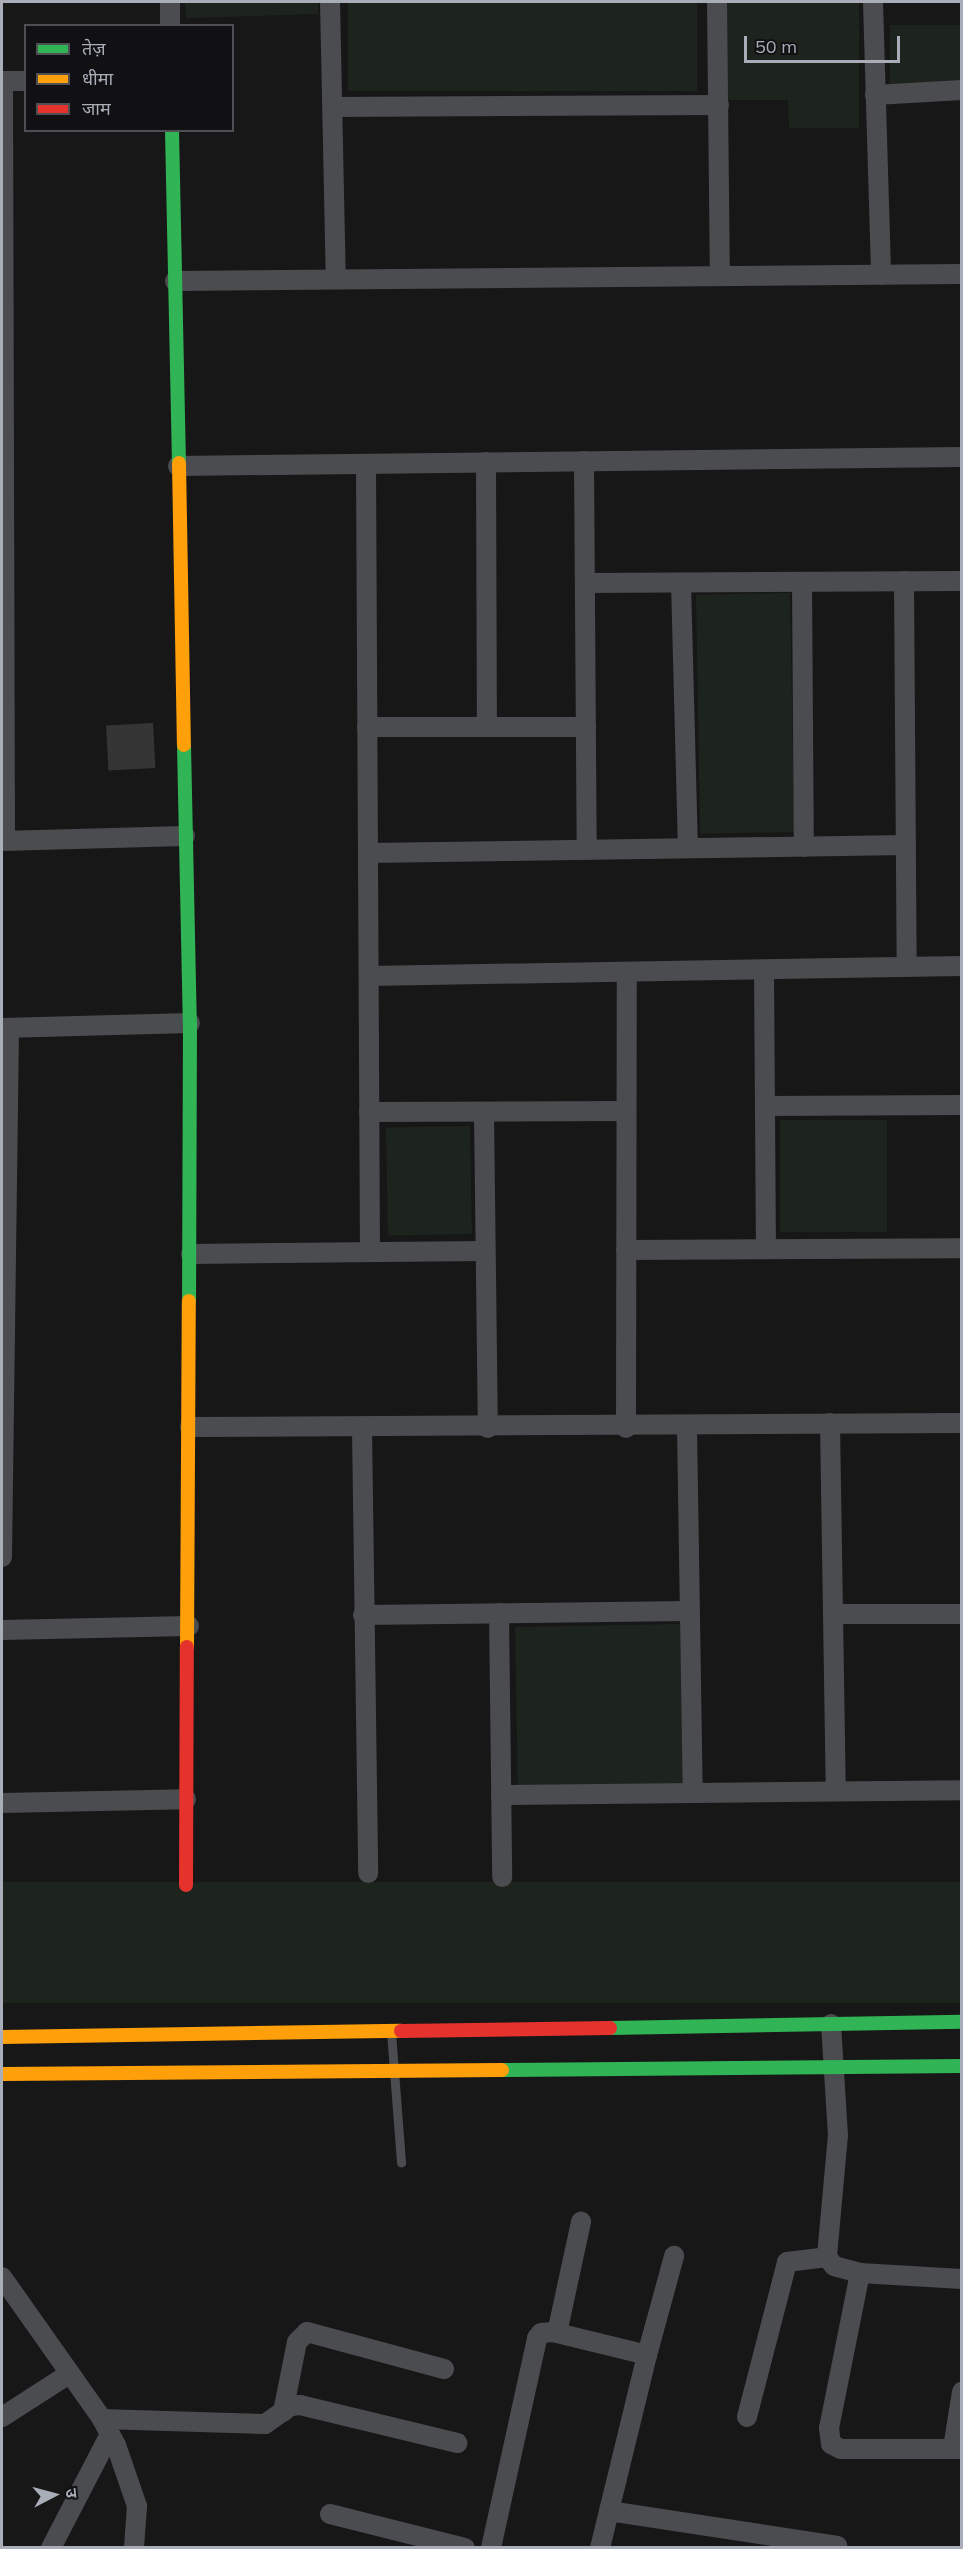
<!DOCTYPE html>
<meta charset="utf-8">
<style>
body{margin:0}
#map{position:relative;width:963px;height:2549px;overflow:hidden;background:#171717;font-family:Mulish,"Noto Sans Devanagari",sans-serif}
div>[style]{position:absolute}
.green>*{inset:0;background:#1d241e;transform-origin:0 0}
.building>*{inset:0;background:#353536;transform-origin:0 0}
.lane>*{height:9px;margin:-4.5px;padding:0 4.5px;transform-origin:4.5px;border-radius:4.5px;background:#4b4c50}
.street>*{height:20px;margin:-10px;padding:0 10px;transform-origin:10px;border-radius:10px;background:#4b4c50}
.fast>*{height:14px;margin:-7px;padding:0 7px;transform-origin:7px;border-radius:7px;background:#30b455}
.slow>*{height:14px;margin:-7px;padding:0 7px;transform-origin:7px;border-radius:7px;background:#ff9f0a}
.jam>*{height:14px;margin:-7px;padding:0 7px;transform-origin:7px;border-radius:7px;background:#e5322d}
span{translate:-50% -50%;white-space:nowrap;text-align:center;line-height:1.15;-webkit-text-stroke:4.5px #111113;paint-order:stroke}
.frame{position:absolute;inset:0;border:3px solid #a8adb8;pointer-events:none}
.legend{position:absolute;left:24px;top:24px;width:210px;height:108px;box-sizing:border-box;background:#111113;border:2px solid #4d4f55;margin:0;padding:8px 10px;list-style:none;font-size:18px;color:#a8adb8}
.legend li{display:flex;align-items:center;gap:12px;height:30px}
.legend b{width:30px;border:2px solid #4d4f55}
.north{position:absolute;left:24px;top:2465px;width:60px;height:60px;-webkit-text-stroke:4px #111113;paint-order:stroke;rotate:84deg;font-size:16px;font-weight:700;line-height:24px;text-align:center;color:#a8adb8}
.north::after{content:'';display:block;margin:auto;width:21px;height:27px;background:#a8adb8;clip-path:polygon(50% 0,100% 100%,50% 72%,0 100%)}
.scale{position:absolute;left:744px;top:36px;width:156px;height:27px;box-sizing:border-box;border:3px solid #a8adb8;border-top:0;padding-left:8px;font-size:18px;line-height:21px;white-space:nowrap;color:#a8adb8;-webkit-text-stroke:4px #111113;paint-order:stroke}
</style>
<div id="map">
<div class="green">
<div style="clip-path:polygon(185px 2px,318px 2px,318px 14px,186px 18px)"></div>
<div style="left:348px;top:2px;width:349px;height:89px"></div>
<div style="clip-path:polygon(727px 2px,859px 2px,859px 128px,789px 128px,788px 100px,727px 100px)"></div>
<div style="left:961px;top:25px;width:63px;height:71px;rotate:90deg"></div>
<div style="left:790px;top:593px;width:239px;height:94px;rotate:89deg"></div>
<div style="left:780px;top:1120px;width:107px;height:112px"></div>
<div style="left:470px;top:1126px;width:108px;height:84px;rotate:89deg"></div>
<div style="left:680px;top:1624px;width:164px;height:165px;rotate:89deg"></div>
<div style="left:961px;top:1882px;width:121px;height:959px;rotate:90deg"></div>
</div>
<div class="building">
<div style="left:153px;top:723px;width:45px;height:47px;rotate:87deg"></div>
</div>
<div class="lane">
<div style="left:391px;top:2032px;width:131px;rotate:85.6deg"></div>
</div>
<div class="street">
<div style="left:170px;top:2px;width:24px;rotate:90deg"></div>
<div style="left:330px;top:2px;width:275px;rotate:88.8deg"></div>
<div style="left:717px;top:2px;width:274px;rotate:89.4deg"></div>
<div style="left:873px;top:2px;width:273px;rotate:88.3deg"></div>
<div style="left:2px;top:81px;width:24px"></div>
<div style="left:3px;top:81px;width:759px;rotate:89.85deg"></div>
<div style="left:875px;top:95px;width:87px;rotate:-3.3deg"></div>
<div style="left:333px;top:107px;width:386px;rotate:-0.3deg"></div>
<div style="left:175px;top:281px;width:787px;rotate:-0.51deg"></div>
<div style="left:584px;top:461px;width:389px;rotate:89.6deg"></div>
<div style="left:486px;top:462px;width:265px;rotate:89.8deg"></div>
<div style="left:366px;top:464px;width:788px;rotate:89.71deg"></div>
<div style="left:178px;top:466px;width:784px;rotate:-0.66deg"></div>
<div style="left:904px;top:581px;width:386px;rotate:89.6deg"></div>
<div style="left:802px;top:582px;width:265px;rotate:89.6deg"></div>
<div style="left:585px;top:583px;width:377px;rotate:-0.3deg"></div>
<div style="left:681px;top:583px;width:265px;rotate:88.5deg"></div>
<div style="left:367px;top:727px;width:219px"></div>
<div style="left:2px;top:841px;width:183px;rotate:-1.6deg"></div>
<div style="left:368px;top:853px;width:538px;rotate:-0.85deg"></div>
<div style="left:764px;top:970px;width:279px;rotate:89.6deg"></div>
<div style="left:369px;top:976px;width:593px;rotate:-0.97deg"></div>
<div style="left:2px;top:1028px;width:188px;rotate:-1.5deg"></div>
<div style="left:765px;top:1106px;width:197px;rotate:-0.3deg"></div>
<div style="left:369px;top:1112px;width:257px;rotate:-0.2deg"></div>
<div style="left:484px;top:1112px;width:316px;rotate:89.3deg"></div>
<div style="left:626px;top:1250px;width:336px;rotate:-0.3deg"></div>
<div style="left:191px;top:1254px;width:294px;rotate:-0.6deg"></div>
<div style="left:830px;top:1423px;width:368px;rotate:89.1deg"></div>
<div style="left:190px;top:1427px;width:772px;rotate:-0.3deg"></div>
<div style="left:687px;top:1427px;width:366px;rotate:89.1deg"></div>
<div style="left:362px;top:1428px;width:445px;rotate:89.2deg"></div>
<div style="left:626px;top:1428px;width:456px;rotate:-89.9deg"></div>
<div style="left:2px;top:1557px;width:529px;rotate:-89.24deg"></div>
<div style="left:499px;top:1613px;width:264px;rotate:89.3deg"></div>
<div style="left:833px;top:1614px;width:129px"></div>
<div style="left:363px;top:1615px;width:326px;rotate:-0.7deg"></div>
<div style="left:2px;top:1630px;width:187px;rotate:-1.2deg"></div>
<div style="left:501px;top:1795px;width:461px;rotate:-0.6deg"></div>
<div style="left:2px;top:1803px;width:184px;rotate:-1.2deg"></div>
<div style="left:831px;top:2024px;width:111px;rotate:86.4deg"></div>
<div style="left:838px;top:2135px;width:122px;rotate:95.2deg"></div>
<div style="left:827px;top:2257px;width:11px;rotate:52deg"></div>
<div style="left:834px;top:2266px;width:27px;rotate:15deg"></div>
<div style="left:860px;top:2273px;width:102px;rotate:3.4deg"></div>
<div style="left:860px;top:2273px;width:158px;rotate:101.3deg"></div>
<div style="left:829px;top:2428px;width:16px;rotate:83deg"></div>
<div style="left:831px;top:2444px;width:11px;rotate:27deg"></div>
<div style="left:841px;top:2449px;width:121px"></div>
<div style="left:2px;top:2277px;width:174px;rotate:54.8deg"></div>
<div style="left:102px;top:2419px;width:30px;rotate:62deg"></div>
<div style="left:116px;top:2445px;width:65px;rotate:71deg"></div>
<div style="left:137px;top:2506px;width:42px;rotate:94.1deg"></div>
<div style="left:557px;top:2333px;width:114px;rotate:-77.8deg"></div>
<div style="left:283px;top:2412px;width:71px;rotate:-78.7deg"></div>
<div style="left:297px;top:2342px;width:14px;rotate:-45deg"></div>
<div style="left:307px;top:2332px;width:142px;rotate:15.1deg"></div>
<div style="left:2px;top:2417px;width:80px;rotate:-32.7deg"></div>
<div style="left:747px;top:2417px;width:160px;rotate:-75.5deg"></div>
<div style="left:787px;top:2262px;width:40px;rotate:-7.1deg"></div>
<div style="left:102px;top:2419px;width:163px;rotate:1.8deg"></div>
<div style="left:265px;top:2424px;width:32px;rotate:-35deg"></div>
<div style="left:291px;top:2406px;width:9px;rotate:-6deg"></div>
<div style="left:300px;top:2405px;width:162px;rotate:13.6deg"></div>
<div style="left:953px;top:2448px;width:57px;rotate:-80.9deg"></div>
<div style="left:609px;top:2511px;width:231px;rotate:8.7deg"></div>
<div style="left:330px;top:2514px;width:139px;rotate:14.1deg"></div>
<div style="left:51px;top:2548px;width:128px;rotate:-62.6deg"></div>
<div style="left:491px;top:2548px;width:215px;rotate:-77.6deg"></div>
<div style="left:537px;top:2338px;width:6px;rotate:-51deg"></div>
<div style="left:541px;top:2333px;width:12px;rotate:-5deg"></div>
<div style="left:553px;top:2332px;width:97px;rotate:13.7deg"></div>
<div style="left:647px;top:2355px;width:103px;rotate:-74.7deg"></div>
<div style="left:600px;top:2548px;width:199px;rotate:-76.3deg"></div>
</div>
<div class="fast">
<div style="left:172px;top:130px;width:333px;rotate:88.8deg"></div>
<div style="left:184px;top:745px;width:278px;rotate:88.8deg"></div>
<div style="left:190px;top:1023px;width:278px;rotate:90.2deg"></div>
<div style="left:610px;top:2028px;width:352px;rotate:-1deg"></div>
<div style="left:502px;top:2070px;width:460px;rotate:-0.5deg"></div>
</div>
<div class="slow">
<div style="left:179px;top:463px;width:282px;rotate:89deg"></div>
<div style="left:187px;top:1647px;width:346px;rotate:-89.7deg"></div>
<div style="left:2px;top:2037px;width:399px;rotate:-0.9deg"></div>
<div style="left:2px;top:2074px;width:500px;rotate:-0.46deg"></div>
</div>
<div class="jam">
<div style="left:186px;top:1885px;width:238px;rotate:-89.8deg"></div>
<div style="left:401px;top:2031px;width:209px;rotate:-0.8deg"></div>
</div>
<div class="frame"></div>
<ul class="legend">
<li><b style="height:8px;background:#30b455"></b>तेज़</li>
<li><b style="height:8px;background:#ff9f0a"></b>धीमा</li>
<li><b style="height:8px;background:#e5322d"></b>जाम</li>
</ul>
<div class="north">उ</div>
<div class="scale">50 m</div>
</div>
